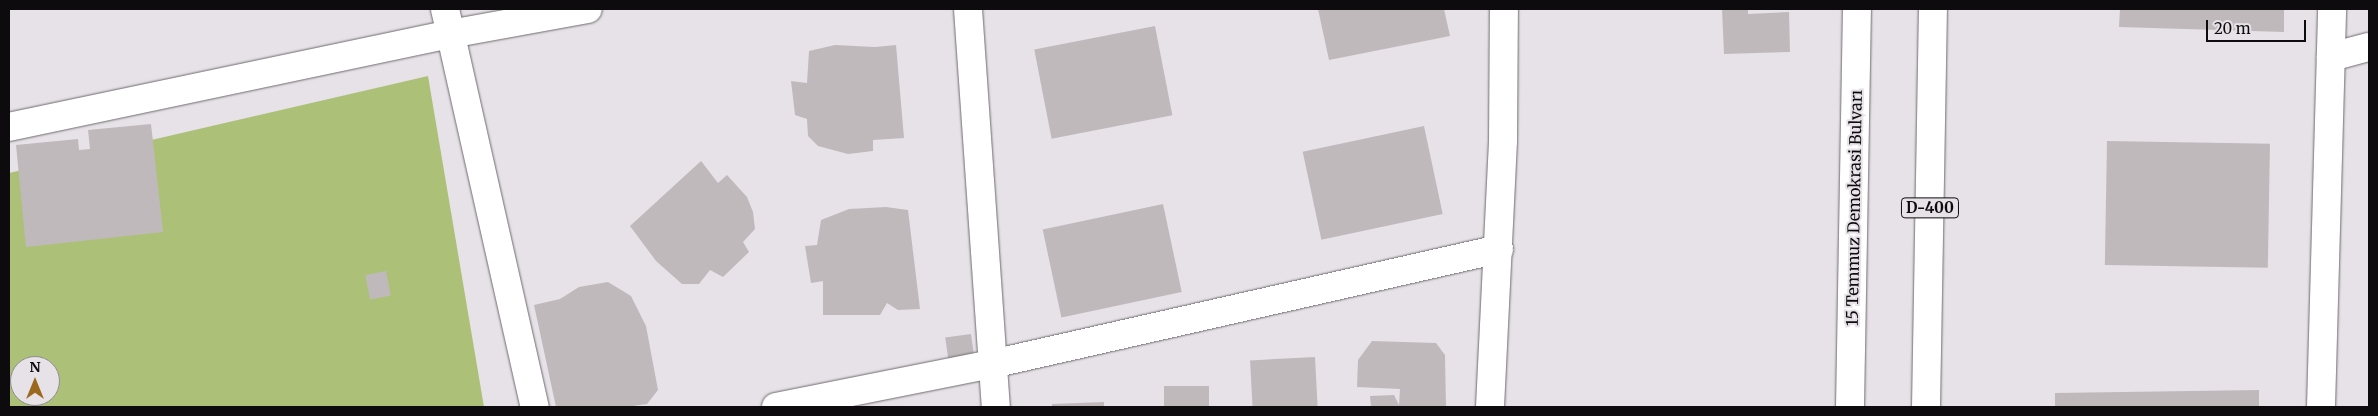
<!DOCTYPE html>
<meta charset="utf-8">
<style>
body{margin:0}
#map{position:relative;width:2378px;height:416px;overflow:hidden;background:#e6e2e7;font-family:Merriweather,serif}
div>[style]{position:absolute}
.green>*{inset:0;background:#acc177}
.building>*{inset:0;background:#c0b9bc;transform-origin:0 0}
.roads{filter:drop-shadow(0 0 1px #6e6a6e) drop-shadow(0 0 1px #6e6a6e)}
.street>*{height:28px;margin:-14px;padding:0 14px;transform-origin:14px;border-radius:14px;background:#fff}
.highway>*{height:28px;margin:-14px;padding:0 14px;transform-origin:14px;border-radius:14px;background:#fff}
span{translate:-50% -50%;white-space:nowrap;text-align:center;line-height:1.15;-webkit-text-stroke:4px #e6e2e7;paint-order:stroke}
.shield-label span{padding:1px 4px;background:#e6e2e7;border:1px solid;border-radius:4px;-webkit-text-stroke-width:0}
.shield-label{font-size:15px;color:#0d0b0d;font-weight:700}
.street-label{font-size:16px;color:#0d0b0d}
.frame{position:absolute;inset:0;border:10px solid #0d0b0d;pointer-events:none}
.north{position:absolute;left:10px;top:356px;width:50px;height:50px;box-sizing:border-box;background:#e6e2e7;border:1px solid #8f8c90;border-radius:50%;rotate:0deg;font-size:14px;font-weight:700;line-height:20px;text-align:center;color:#0d0b0d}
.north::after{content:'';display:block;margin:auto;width:18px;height:22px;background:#9b681e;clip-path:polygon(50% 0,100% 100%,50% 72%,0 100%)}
.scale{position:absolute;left:2206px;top:20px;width:100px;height:22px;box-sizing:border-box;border:2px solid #0d0b0d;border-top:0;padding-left:6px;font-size:15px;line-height:18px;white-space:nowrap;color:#0d0b0d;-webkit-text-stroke:4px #e6e2e7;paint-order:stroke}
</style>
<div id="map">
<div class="green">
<div style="clip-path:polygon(evenodd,428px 76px,484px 407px,9px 407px,9px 173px,428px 76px,20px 366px,50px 366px,50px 396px,20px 396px,20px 366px)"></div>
</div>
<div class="building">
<div style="clip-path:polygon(1318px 9px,1444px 9px,1450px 36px,1329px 60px)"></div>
<div style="clip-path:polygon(1722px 9px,1748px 9px,1748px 14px,1789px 12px,1790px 52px,1724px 54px)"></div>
<div style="clip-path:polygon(2120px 9px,2284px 9px,2284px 32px,2119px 27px)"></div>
<div style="left:1155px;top:26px;width:91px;height:123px;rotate:79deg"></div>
<div style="clip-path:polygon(835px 45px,875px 47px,896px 45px,904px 138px,873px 140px,873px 151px,848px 154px,818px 146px,808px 136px,807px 119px,795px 115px,791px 81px,807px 83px,809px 51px)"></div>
<div style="clip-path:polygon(151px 124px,163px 232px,26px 247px,16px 145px,78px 139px,79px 150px,90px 149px,88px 130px)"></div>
<div style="left:1424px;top:126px;width:90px;height:124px;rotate:78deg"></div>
<div style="left:2107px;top:141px;width:163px;height:124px;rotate:1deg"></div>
<div style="clip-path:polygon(701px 161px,718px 183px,727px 175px,747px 197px,753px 212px,755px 229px,743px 242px,749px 252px,723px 277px,710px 270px,699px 284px,682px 284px,656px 261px,630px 226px)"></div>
<div style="left:1163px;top:204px;width:90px;height:123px;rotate:78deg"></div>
<div style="clip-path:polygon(886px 207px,908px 210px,920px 309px,898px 310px,887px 303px,880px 315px,823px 315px,823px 281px,811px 283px,805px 246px,817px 245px,821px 220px,849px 209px)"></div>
<div style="left:386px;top:271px;width:25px;height:21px;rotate:79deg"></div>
<div style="clip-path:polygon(608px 282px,631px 296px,646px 326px,658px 390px,647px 404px,626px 407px,556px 407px,534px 305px,560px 299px,579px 287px)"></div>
<div style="left:971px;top:334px;width:28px;height:26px;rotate:82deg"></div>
<div style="clip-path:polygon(1372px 341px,1436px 343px,1445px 355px,1446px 407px,1371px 407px,1370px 396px,1394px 395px,1399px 405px,1400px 389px,1357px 387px,1358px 360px)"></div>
<div style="left:1315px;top:357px;width:50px;height:65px;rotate:87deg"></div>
<div style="left:1209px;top:386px;width:21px;height:45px;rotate:90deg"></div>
<div style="clip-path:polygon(2259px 390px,2259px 407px,2055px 407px,2055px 393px)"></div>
<div style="clip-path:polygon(1104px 402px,1104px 407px,1052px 407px,1052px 404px)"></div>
</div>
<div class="roads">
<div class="street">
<div style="left:445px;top:9px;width:408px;rotate:77.3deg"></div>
<div style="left:968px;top:9px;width:399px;rotate:86deg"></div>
<div style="left:2331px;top:57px;width:39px;rotate:-15deg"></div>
<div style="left:9px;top:127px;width:451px;rotate:-11.9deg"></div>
<div style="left:450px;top:34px;width:140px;rotate:-10.3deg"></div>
<div style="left:776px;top:407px;width:220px;rotate:-11.3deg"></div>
<div style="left:992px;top:364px;width:520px;rotate:-12.78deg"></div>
<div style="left:1490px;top:407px;width:266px;rotate:-87.2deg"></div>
<div style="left:1503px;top:141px;width:132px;rotate:-89.6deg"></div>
<div style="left:2321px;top:407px;width:398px;rotate:-88.4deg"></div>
</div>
<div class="highway">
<div style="left:1850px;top:407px;width:398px;rotate:-89deg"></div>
<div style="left:1926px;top:407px;width:398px;rotate:-89deg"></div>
</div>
</div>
<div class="shield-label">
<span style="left:1930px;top:208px">D-400</span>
</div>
<div class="street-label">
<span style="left:1854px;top:208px;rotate:-89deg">15 Temmuz Demokrasi Bulvarı</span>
</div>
<div class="frame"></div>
<div class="north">N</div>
<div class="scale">20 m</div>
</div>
